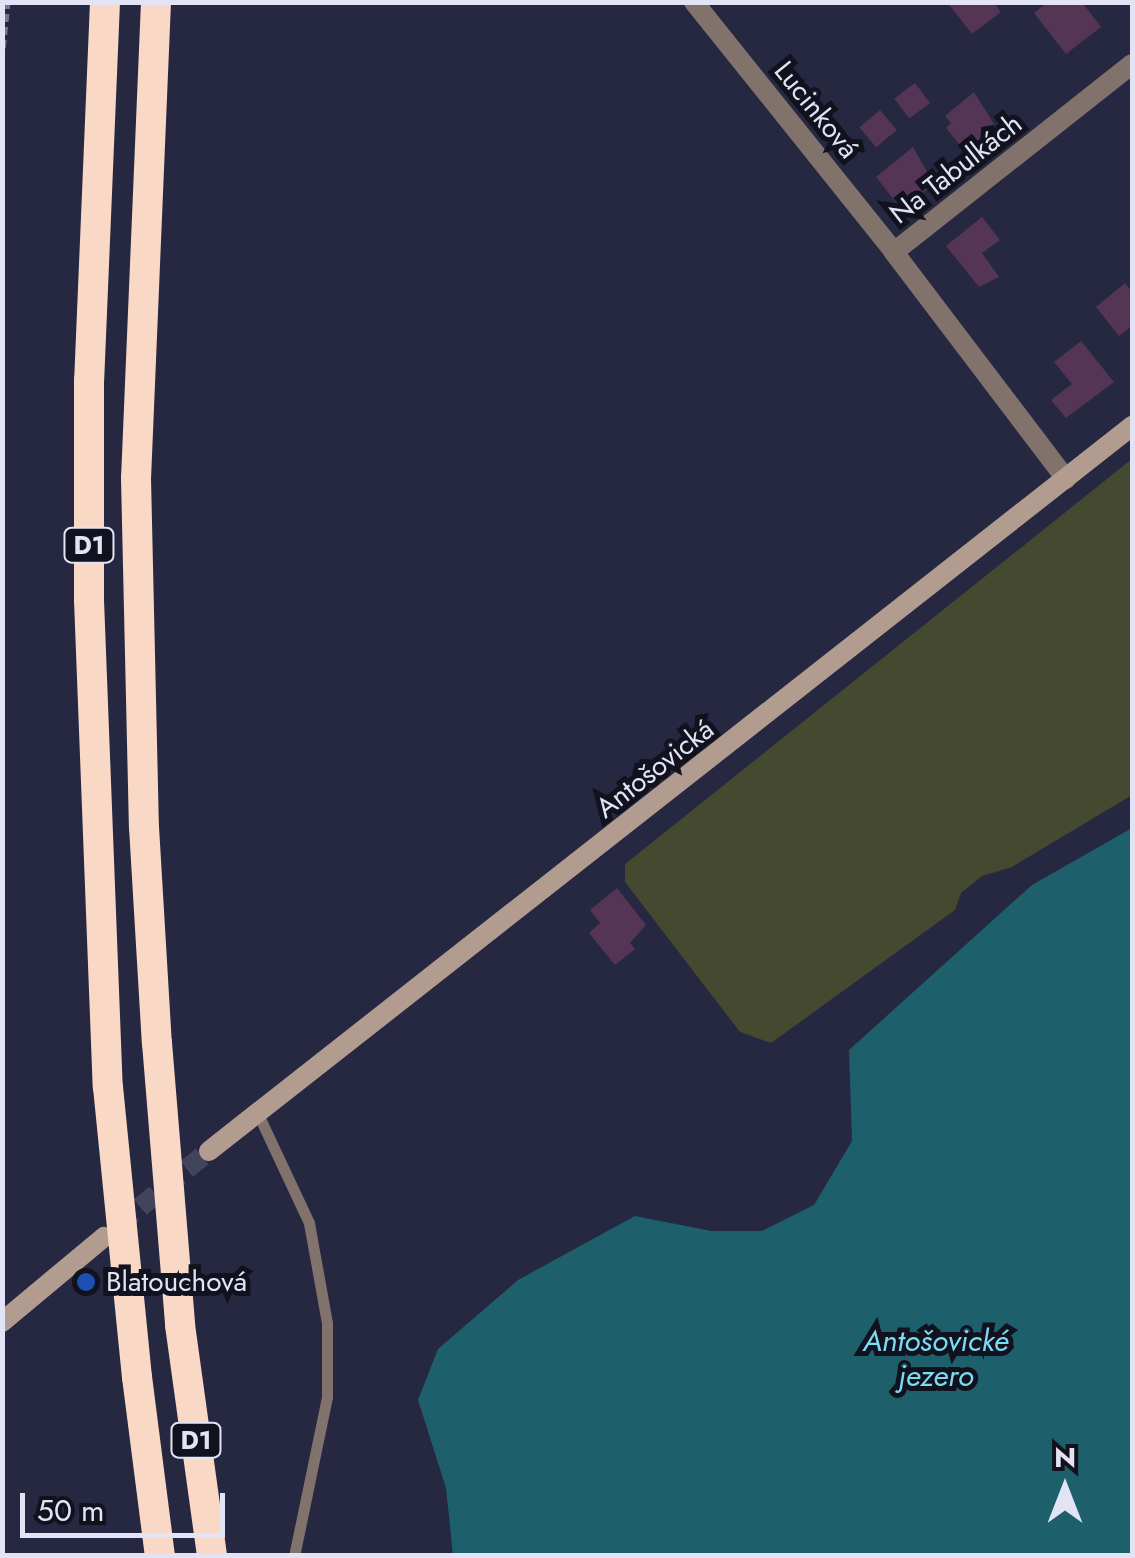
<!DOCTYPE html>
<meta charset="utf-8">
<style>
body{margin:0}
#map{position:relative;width:1135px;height:1558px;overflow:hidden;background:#262841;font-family:Jost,sans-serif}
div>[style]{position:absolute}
.green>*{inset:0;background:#45492f}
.water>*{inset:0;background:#1e5f6c}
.building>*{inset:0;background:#543556;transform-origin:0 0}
.secondary-tunnel>*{height:20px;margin-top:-10px;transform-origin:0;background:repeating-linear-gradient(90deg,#42445c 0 20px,transparent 0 30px)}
.path>*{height:5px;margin-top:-2.5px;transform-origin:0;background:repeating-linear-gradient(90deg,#75778c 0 8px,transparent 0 13px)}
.lane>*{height:11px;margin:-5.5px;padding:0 5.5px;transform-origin:5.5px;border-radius:5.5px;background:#81736c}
.street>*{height:20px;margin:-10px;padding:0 10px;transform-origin:10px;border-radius:10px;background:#81736c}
.secondary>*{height:20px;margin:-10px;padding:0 10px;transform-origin:10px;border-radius:10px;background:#b29c90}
.highway>*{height:30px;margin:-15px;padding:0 15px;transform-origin:15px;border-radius:15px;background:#fad8c6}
.highway-bridge>*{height:30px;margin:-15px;padding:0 15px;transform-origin:15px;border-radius:15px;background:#fad8c6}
.dots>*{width:28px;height:28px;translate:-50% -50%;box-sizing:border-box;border:5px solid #11121d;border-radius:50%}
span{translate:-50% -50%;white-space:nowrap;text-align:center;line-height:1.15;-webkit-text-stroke:10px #11121d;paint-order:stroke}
.shield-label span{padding:2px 8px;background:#11121d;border:2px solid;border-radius:8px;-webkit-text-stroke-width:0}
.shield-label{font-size:25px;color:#e2e4f5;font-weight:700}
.street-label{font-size:28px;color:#e2e4f5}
.poi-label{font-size:28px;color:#e2e4f5}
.left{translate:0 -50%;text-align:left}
.water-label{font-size:30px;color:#7adcf2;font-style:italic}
.frame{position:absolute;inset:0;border:5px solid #e2e4f5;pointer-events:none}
.north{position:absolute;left:1015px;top:1438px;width:100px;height:100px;-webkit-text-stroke:8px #11121d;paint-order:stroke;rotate:0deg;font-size:28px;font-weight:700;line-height:40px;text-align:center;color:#e2e4f5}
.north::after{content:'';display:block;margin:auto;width:35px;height:45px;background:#e2e4f5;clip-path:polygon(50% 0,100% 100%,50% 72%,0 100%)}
.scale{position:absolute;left:20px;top:1493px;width:205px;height:45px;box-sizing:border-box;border:5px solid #e2e4f5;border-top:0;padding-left:12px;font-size:30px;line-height:35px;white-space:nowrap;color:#e2e4f5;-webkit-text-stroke:8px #11121d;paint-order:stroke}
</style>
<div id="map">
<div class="green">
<div style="clip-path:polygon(1132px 459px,1132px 795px,1012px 867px,982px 876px,961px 893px,955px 910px,771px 1043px,740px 1032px,625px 882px,625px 864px)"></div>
</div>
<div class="water">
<div style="clip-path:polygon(1132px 828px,1132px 1555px,453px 1555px,446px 1488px,418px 1400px,438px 1349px,518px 1280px,635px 1216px,711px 1231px,762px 1231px,814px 1205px,852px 1141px,849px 1050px,1032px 885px)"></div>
</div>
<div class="building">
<div style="clip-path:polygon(947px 2px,993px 2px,1001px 12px,972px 34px)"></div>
<div style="clip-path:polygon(1048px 2px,1082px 2px,1101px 27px,1066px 54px,1034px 13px)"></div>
<div style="left:915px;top:83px;width:25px;height:26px;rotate:53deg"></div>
<div style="clip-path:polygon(974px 92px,999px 132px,969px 156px,946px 128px,951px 123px,945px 116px)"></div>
<div style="left:880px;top:110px;width:26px;height:27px;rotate:50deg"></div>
<div style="clip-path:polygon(913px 147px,934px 184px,902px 210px,876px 177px)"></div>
<div style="clip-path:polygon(982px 217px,1000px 240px,982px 253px,999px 277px,979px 287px,946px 246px)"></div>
<div style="clip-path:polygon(1125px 283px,1132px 292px,1132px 326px,1119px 336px,1096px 307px)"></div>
<div style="clip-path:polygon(1081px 341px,1114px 382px,1066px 418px,1051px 400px,1072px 384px,1054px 362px)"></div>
<div style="clip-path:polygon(617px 888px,646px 925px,630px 943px,635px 949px,615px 965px,589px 933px,600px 923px,590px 910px)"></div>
</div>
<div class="secondary-tunnel">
<div style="left:117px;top:1226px;width:119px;rotate:-39.2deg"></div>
</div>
<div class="path">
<div style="left:2px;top:60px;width:58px;rotate:-84.1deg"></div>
</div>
<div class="lane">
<div style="left:258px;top:1114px;width:120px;rotate:64.9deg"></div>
<div style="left:309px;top:1223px;width:102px;rotate:79.8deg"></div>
<div style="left:327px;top:1323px;width:74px;rotate:90deg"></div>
<div style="left:327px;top:1397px;width:162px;rotate:101.7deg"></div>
</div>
<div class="street">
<div style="left:694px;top:2px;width:320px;rotate:51.3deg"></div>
<div style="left:1066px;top:479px;width:285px;rotate:-127.2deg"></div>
<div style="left:894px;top:252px;width:303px;rotate:-38.3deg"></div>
</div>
<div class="secondary">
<div style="left:209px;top:1151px;width:1174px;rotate:-38.15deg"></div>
<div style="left:2px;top:1322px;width:133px;rotate:-39.8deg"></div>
</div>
<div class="highway">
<div style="left:105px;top:2px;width:378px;rotate:92.4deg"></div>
<div style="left:89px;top:380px;width:220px;rotate:90deg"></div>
<div style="left:89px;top:600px;width:487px;rotate:87.8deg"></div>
<div style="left:156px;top:2px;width:476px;rotate:92.4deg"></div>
<div style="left:136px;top:478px;width:349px;rotate:88.7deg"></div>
<div style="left:144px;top:827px;width:216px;rotate:86.6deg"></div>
<div style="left:180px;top:1325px;width:233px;rotate:82.1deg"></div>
<div style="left:137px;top:1377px;width:180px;rotate:82.7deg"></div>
</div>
<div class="highway-bridge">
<div style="left:157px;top:1043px;width:283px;rotate:85.3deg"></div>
<div style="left:108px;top:1087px;width:291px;rotate:84.3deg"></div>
</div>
<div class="dots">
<div style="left:86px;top:1282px;background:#1a4fb4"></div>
</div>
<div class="shield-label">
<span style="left:89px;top:545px">D1</span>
<span style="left:196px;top:1440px">D1</span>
</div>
<div class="street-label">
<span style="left:816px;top:110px;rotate:51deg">Lucinková</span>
<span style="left:956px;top:169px;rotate:-38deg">Na Tabulkách</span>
<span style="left:655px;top:769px;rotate:-38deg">Antošovická</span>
</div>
<div class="poi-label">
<span class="left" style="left:106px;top:1282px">Blatouchová</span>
</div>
<div class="water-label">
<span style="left:936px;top:1358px">Antošovické<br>jezero</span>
</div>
<div class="frame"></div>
<div class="north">N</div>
<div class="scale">50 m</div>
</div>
